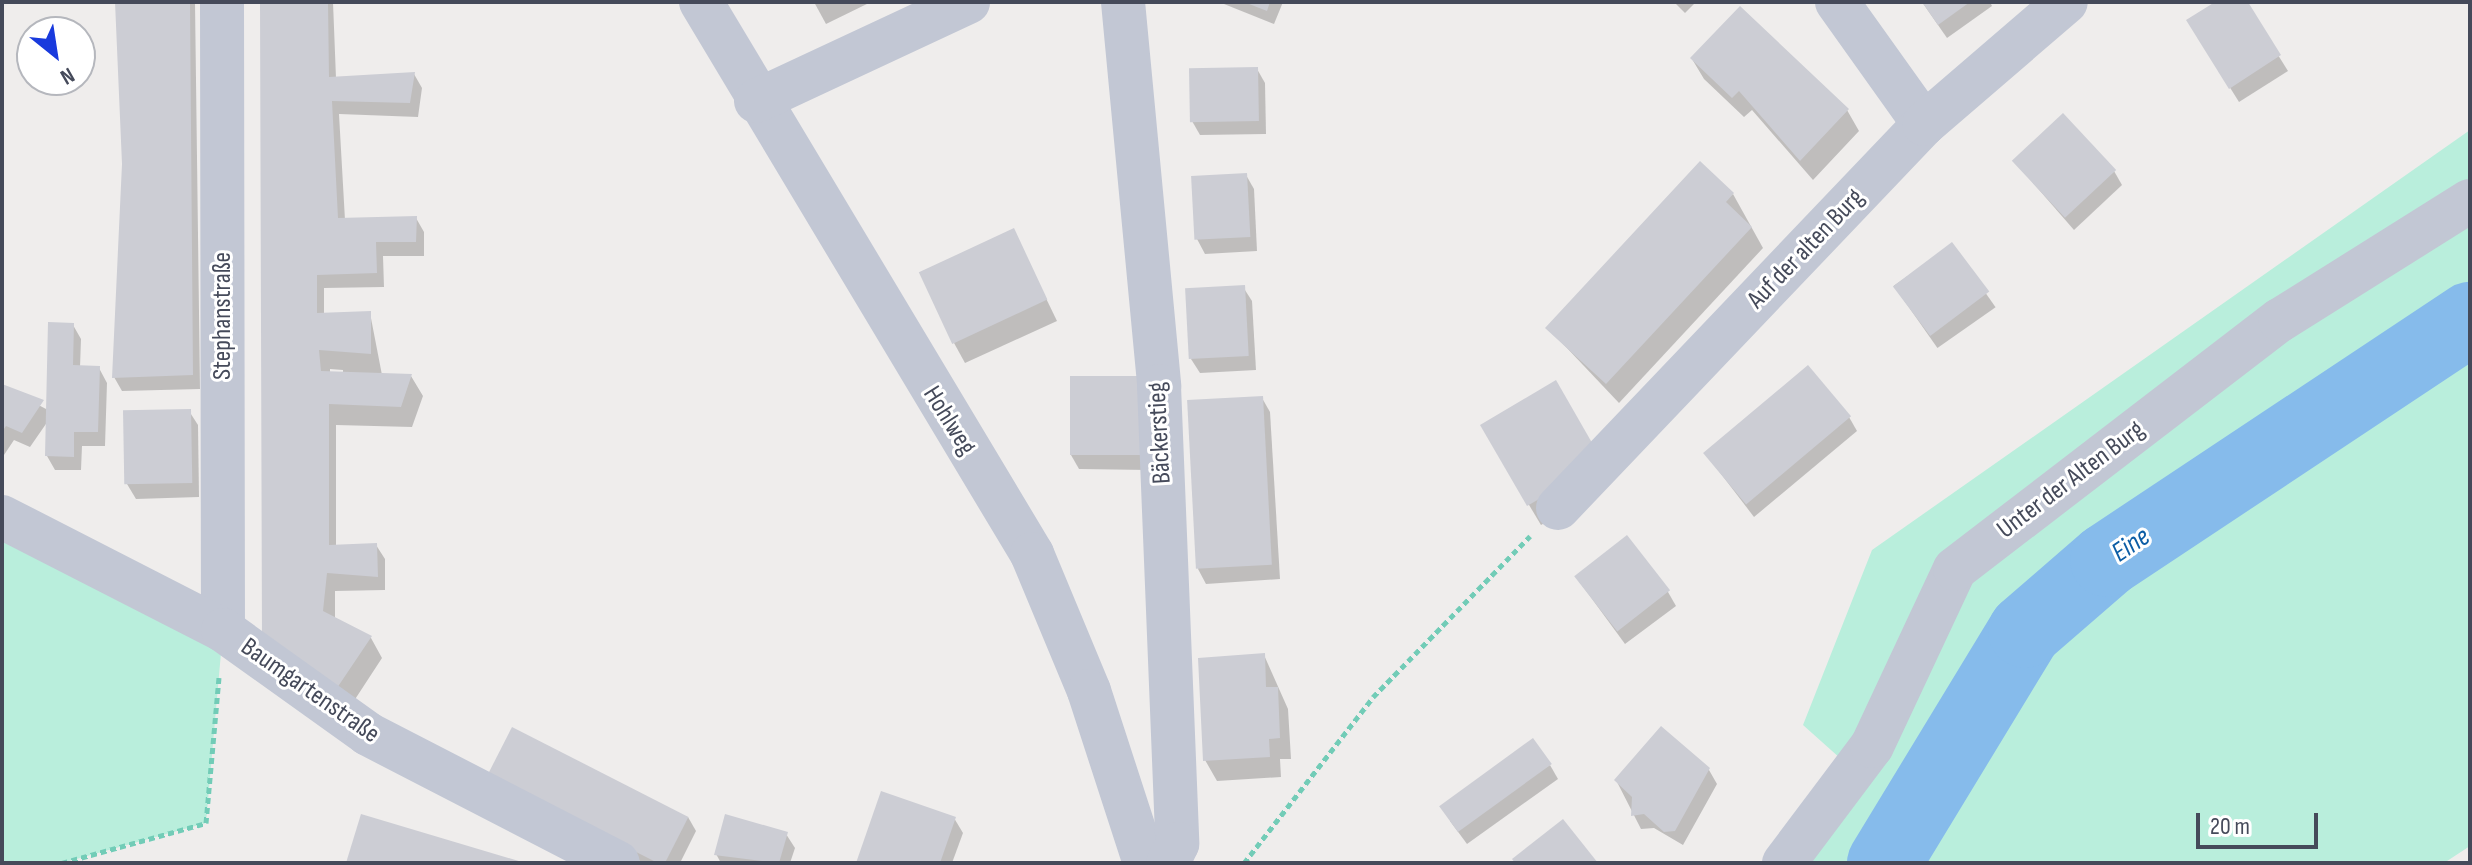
<!DOCTYPE html>
<meta charset="utf-8">
<style>
body{margin:0}
#map{position:relative;width:2472px;height:865px;overflow:hidden;background:#efedec;font-family:"Sofia Sans Condensed",sans-serif}
div>[style]{position:absolute}
.green>*{inset:0;background:#b9eedc}
.shadow>*{inset:0;background:#0003;transform-origin:0 0}
.river>*{height:74px;margin:-37px;padding:0 37px;transform-origin:37px;border-radius:37px;background:#86bbeb}
.building>*{inset:0;background:#cccdd4;transform-origin:0 0}
.path>*{height:5px;margin-top:-2.5px;transform-origin:0;background:repeating-linear-gradient(90deg,#72ccb7 0 6px,transparent 0 10px)}
.minor>*{height:44px;margin:-22px;padding:0 22px;transform-origin:22px;border-radius:22px;background:#c2c7d4}
span{translate:-50% -50%;white-space:nowrap;text-align:center;line-height:1.15;-webkit-text-stroke:6px #fff;paint-order:stroke}
.street-label{font-size:26px;color:#454a5a}
.water-label{font-size:28px;color:#0c5da5;font-style:italic}
.frame{position:absolute;inset:0;border:4px solid #454a5a;pointer-events:none}
.north{position:absolute;left:16px;top:16px;width:80px;height:80px;box-sizing:border-box;background:#fff;border:2px solid #b5b7bd;border-radius:50%;rotate:150deg;font-size:22px;font-weight:700;line-height:32px;text-align:center;color:#454a5a}
.north::after{content:'';display:block;margin:auto;width:28px;height:36px;background:#193add;clip-path:polygon(50% 0,100% 100%,50% 72%,0 100%)}
.scale{position:absolute;left:2196px;top:813px;width:122px;height:36px;box-sizing:border-box;border:4px solid #454a5a;border-top:0;padding-left:10px;font-size:24px;line-height:28px;white-space:nowrap;color:#454a5a;-webkit-text-stroke:6px #fff;paint-order:stroke}
</style>
<div id="map">
<div class="green">
<div style="clip-path:polygon(2470px 130px,2470px 846px,2444px 863px,1807px 863px,1869px 784px,1803px 725px,1872px 550px)"></div>
<div style="clip-path:polygon(2px 517px,223px 630px,206px 823px,62px 863px,2px 863px)"></div>
</div>
<div class="shadow">
<div style="clip-path:polygon(117px 2px,195px 2px,200px 389px,122px 391px,114px 377px,124px 164px)"></div>
<div style="clip-path:polygon(evenodd,265px 2px,333px 2px,336px 78px,414px 74px,422px 88px,418px 117px,339px 114px,345px 220px,416px 218px,424px 232px,424px 256px,383px 256px,384px 287px,324px 288px,324px 315px,370px 313px,382px 375px,411px 376px,423px 396px,412px 427px,336px 425px,336px 547px,376px 545px,385px 559px,385px 590px,335px 591px,335px 619px,371px 638px,382px 658px,350px 707px,276px 665px,265px 2px,330px 369px,343px 370px,343px 374px,330px 374px,330px 369px)"></div>
<div style="clip-path:polygon(814px 2px,871px 2px,826px 24px)"></div>
<div style="clip-path:polygon(1219px 2px,1283px 2px,1274px 24px)"></div>
<div style="clip-path:polygon(1674px 2px,1696px 2px,1685px 13px)"></div>
<div style="clip-path:polygon(1922px 2px,1990px 2px,1992px 6px,1947px 38px)"></div>
<div style="clip-path:polygon(2219px 2px,2245px 2px,2288px 71px,2239px 102px,2197px 35px)"></div>
<div style="clip-path:polygon(1692px 59px,1847px 110px,1859px 131px,1813px 180px,1752px 110px,1744px 117px,1704px 79px)"></div>
<div style="clip-path:polygon(1257px 69px,1265px 83px,1266px 134px,1200px 135px,1192px 121px)"></div>
<div style="clip-path:polygon(2014px 161px,2114px 171px,2122px 185px,2074px 230px)"></div>
<div style="clip-path:polygon(1246px 175px,1254px 189px,1257px 251px,1205px 254px,1197px 239px)"></div>
<div style="clip-path:polygon(1733px 194px,1763px 248px,1619px 403px,1548px 328px)"></div>
<div style="clip-path:polygon(1013px 230px,1057px 321px,965px 363px,954px 343px)"></div>
<div style="left:1952px;top:245px;width:76px;height:71px;rotate:55deg"></div>
<div style="clip-path:polygon(1243px 287px,1252px 301px,1256px 370px,1200px 373px,1191px 359px)"></div>
<div style="clip-path:polygon(73px 325px,81px 339px,80px 368px,99px 368px,107px 383px,105px 446px,82px 446px,81px 470px,55px 470px,47px 456px,48px 421px,30px 447px,14px 440px,2px 458px,2px 386px,48px 410px)"></div>
<div style="clip-path:polygon(1140px 378px,1148px 470px,1079px 469px,1071px 455px)"></div>
<div style="clip-path:polygon(1262px 398px,1270px 412px,1280px 579px,1206px 584px,1198px 569px)"></div>
<div style="clip-path:polygon(189px 411px,198px 425px,199px 497px,136px 499px,127px 484px)"></div>
<div style="clip-path:polygon(1849px 417px,1857px 431px,1754px 517px,1705px 453px)"></div>
<div style="clip-path:polygon(1482px 426px,1603px 489px,1541px 525px)"></div>
<div style="clip-path:polygon(1576px 577px,1668px 592px,1676px 606px,1625px 644px)"></div>
<div style="clip-path:polygon(1264px 655px,1288px 709px,1291px 759px,1280px 759px,1281px 777px,1217px 781px,1205px 760px)"></div>
<div style="clip-path:polygon(1550px 765px,1558px 779px,1467px 844px,1450px 821px)"></div>
<div style="clip-path:polygon(1709px 770px,1717px 784px,1683px 845px,1654px 828px,1641px 829px,1616px 780px)"></div>
<div style="clip-path:polygon(498px 790px,688px 817px,696px 831px,680px 863px,644px 863px)"></div>
<div style="clip-path:polygon(954px 818px,963px 833px,952px 863px,858px 863px)"></div>
<div style="clip-path:polygon(786px 834px,795px 848px,790px 863px,721px 863px,716px 854px)"></div>
</div>
<div class="river">
<div style="left:1884px;top:863px;width:271px;rotate:-58.7deg"></div>
<div style="left:2025px;top:631px;width:108px;rotate:-40.9deg"></div>
<div style="left:2107px;top:560px;width:436px;rotate:-33.6deg"></div>
</div>
<div class="building">
<div style="clip-path:polygon(115px 2px,190px 2px,193px 375px,112px 378px,122px 164px)"></div>
<div style="clip-path:polygon(260px 2px,328px 2px,329px 77px,415px 72px,410px 103px,332px 101px,338px 218px,417px 216px,416px 242px,376px 242px,377px 273px,317px 275px,317px 313px,371px 311px,371px 354px,319px 350px,321px 371px,412px 374px,401px 407px,329px 404px,329px 545px,377px 543px,378px 577px,327px 573px,323px 611px,372px 636px,337px 688px,262px 644px)"></div>
<div style="clip-path:polygon(1244px 2px,1270px 2px,1267px 11px)"></div>
<div style="clip-path:polygon(1922px 2px,1970px 2px,1938px 25px)"></div>
<div style="clip-path:polygon(2215px 2px,2248px 2px,2281px 55px,2229px 89px,2186px 20px)"></div>
<div style="clip-path:polygon(1740px 6px,1849px 109px,1800px 161px,1739px 91px,1732px 98px,1690px 58px)"></div>
<div style="left:1258px;top:67px;width:54px;height:69px;rotate:89deg"></div>
<div style="left:2063px;top:113px;width:78px;height:70px;rotate:47deg"></div>
<div style="clip-path:polygon(1700px 161px,1734px 193px,1726px 202px,1752px 227px,1606px 384px,1545px 328px)"></div>
<div style="left:1247px;top:173px;width:64px;height:56px;rotate:87deg"></div>
<div style="left:1014px;top:228px;width:79px;height:105px;rotate:65deg"></div>
<div style="left:1952px;top:242px;width:62px;height:74px;rotate:53deg"></div>
<div style="left:1245px;top:285px;width:71px;height:60px;rotate:87deg"></div>
<div style="clip-path:polygon(48px 322px,74px 323px,73px 365px,100px 366px,98px 432px,74px 432px,74px 457px,45px 456px)"></div>
<div style="left:1808px;top:365px;width:67px;height:137px;rotate:50deg"></div>
<div style="left:1070px;top:376px;width:71px;height:79px"></div>
<div style="clip-path:polygon(1556px 380px,1595px 448px,1593px 468px,1527px 506px,1480px 425px)"></div>
<div style="clip-path:polygon(2px 384px,44px 400px,22px 433px,6px 426px,2px 432px)"></div>
<div style="left:1263px;top:396px;width:169px;height:76px;rotate:87deg"></div>
<div style="left:191px;top:409px;width:74px;height:68px;rotate:89deg"></div>
<div style="left:1627px;top:535px;width:70px;height:67px;rotate:52deg"></div>
<div style="clip-path:polygon(1265px 653px,1266px 687px,1278px 687px,1280px 738px,1269px 739px,1270px 757px,1203px 761px,1198px 658px)"></div>
<div style="clip-path:polygon(1661px 726px,1710px 768px,1675px 831px,1664px 832px,1644px 814px,1631px 816px,1632px 797px,1614px 780px)"></div>
<div style="left:512px;top:727px;width:198px;height:55px;rotate:27deg"></div>
<div style="left:1533px;top:738px;width:32px;height:116px;rotate:54deg"></div>
<div style="clip-path:polygon(881px 791px,956px 817px,940px 863px,856px 863px)"></div>
<div style="clip-path:polygon(361px 814px,522px 862px,521px 863px,346px 863px)"></div>
<div style="clip-path:polygon(725px 814px,788px 832px,779px 863px,714px 855px)"></div>
<div style="clip-path:polygon(1563px 819px,1598px 863px,1515px 863px,1512px 859px)"></div>
</div>
<div class="path">
<div style="left:62px;top:863px;width:149px;rotate:-15.5deg"></div>
<div style="left:206px;top:823px;width:146px;rotate:-84.9deg"></div>
<div style="left:1244px;top:863px;width:210px;rotate:-52.1deg"></div>
<div style="left:1373px;top:697px;width:225px;rotate:-45.7deg"></div>
</div>
<div class="minor">
<div style="left:222px;top:2px;width:628px;rotate:89.91deg"></div>
<div style="left:701px;top:2px;width:644px;rotate:59.05deg"></div>
<div style="left:1032px;top:554px;width:148px;rotate:67.4deg"></div>
<div style="left:1089px;top:691px;width:181px;rotate:72deg"></div>
<div style="left:1123px;top:2px;width:386px;rotate:84.6deg"></div>
<div style="left:1159px;top:386px;width:458px;rotate:87.7deg"></div>
<div style="left:1177px;top:844px;width:21px;rotate:115deg"></div>
<div style="left:1837px;top:2px;width:150px;rotate:54.5deg"></div>
<div style="left:756px;top:101px;width:234px;rotate:-25deg"></div>
<div style="left:1558px;top:508px;width:530px;rotate:-46.37deg"></div>
<div style="left:1924px;top:124px;width:187px;rotate:-40.7deg"></div>
<div style="left:2px;top:517px;width:248px;rotate:27.1deg"></div>
<div style="left:223px;top:630px;width:178px;rotate:35.6deg"></div>
<div style="left:368px;top:734px;width:281px;rotate:27.3deg"></div>
<div style="left:1784px;top:863px;width:146px;rotate:-53.1deg"></div>
<div style="left:1872px;top:746px;width:195px;rotate:-64.9deg"></div>
<div style="left:1955px;top:569px;width:409px;rotate:-37.5deg"></div>
<div style="left:2280px;top:320px;width:224px;rotate:-32.1deg"></div>
</div>
<div class="street-label">
<span style="left:1806px;top:249px;rotate:-46deg">Auf der alten Burg</span>
<span style="left:223px;top:316px;rotate:-90deg">Stephanstraße</span>
<span style="left:949px;top:421px;rotate:58deg">Hohlweg</span>
<span style="left:1160px;top:433px;rotate:-93deg">Bäckerstieg</span>
<span style="left:2071px;top:480px;rotate:-37deg">Unter der Alten Burg</span>
<span style="left:310px;top:691px;rotate:35deg">Baumgartenstraße</span>
</div>
<div class="water-label">
<span style="left:2131px;top:545px;rotate:-34deg">Eine</span>
</div>
<div class="frame"></div>
<div class="north">N</div>
<div class="scale">20 m</div>
</div>
